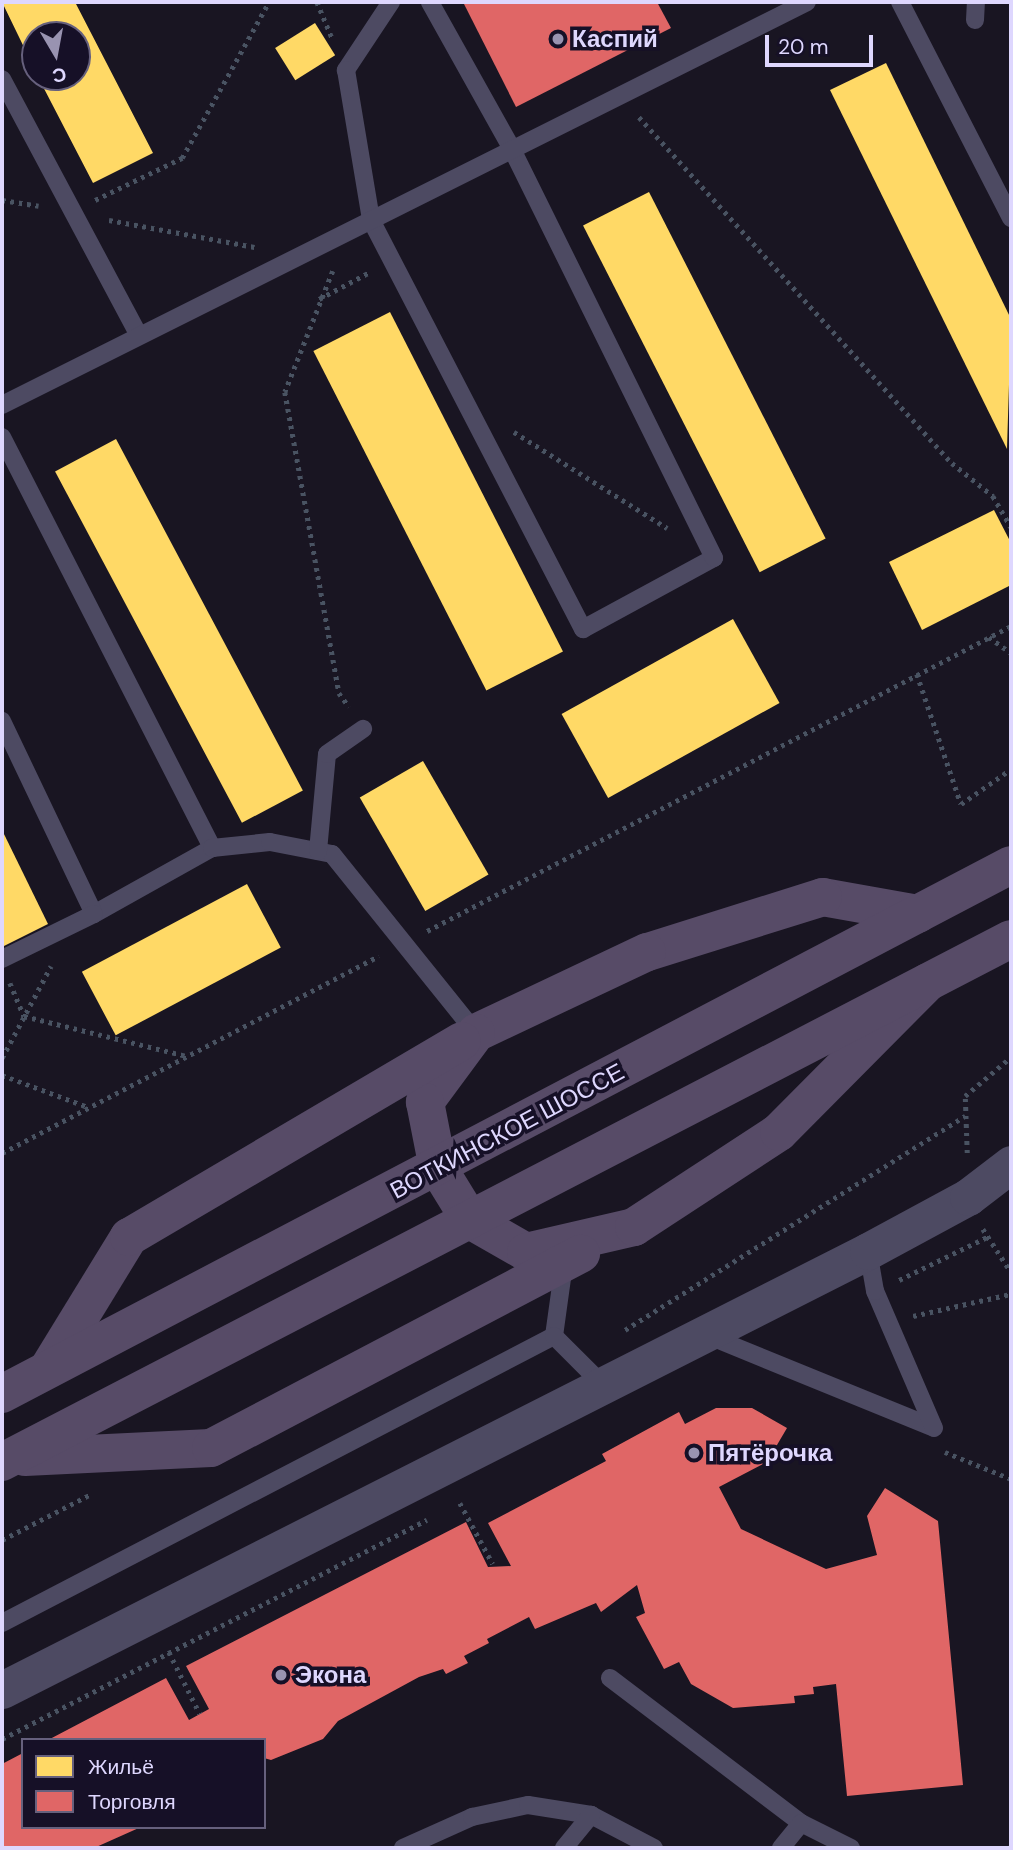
<!DOCTYPE html>
<meta charset="utf-8">
<style>
body{margin:0}
#map{position:relative;width:1013px;height:1850px;overflow:hidden;background:#191522;font-family:"DM Sans",sans-serif}
div>[style]{position:absolute}
.homes>*{inset:0;background:#ffd966;transform-origin:0 0}
.shops>*{inset:0;background:#e06666}
.path>*{height:4.5px;margin-top:-2.25px;transform-origin:0;background:repeating-linear-gradient(90deg,#495362 0 3.5px,transparent 0 8.5px)}
.lane>*{height:18px;margin:-9px;padding:0 9px;transform-origin:9px;border-radius:9px;background:#4d4a62}
.street>*{height:37px;margin:-18.5px;padding:0 18.5px;transform-origin:18.5px;border-radius:18.5px;background:#4d4a62}
.primary>*{height:38px;margin:-19px;padding:0 19px;transform-origin:19px;border-radius:19px;background:#574b67}
.dots>*{width:19px;height:19px;translate:-50% -50%;box-sizing:border-box;border:4px solid #161027;border-radius:50%}
span{translate:-50% -50%;white-space:nowrap;text-align:center;line-height:1.15;-webkit-text-stroke:7px #161027;paint-order:stroke}
.poi-label{font-size:24px;color:#ded7fe;font-weight:700}
.left{translate:0 -50%;text-align:left}
.street-label{font-size:24px;color:#ded7fe}
.frame{position:absolute;inset:0;border:4px solid #ded7fe;pointer-events:none}
.legend{position:absolute;left:21px;top:1738px;width:245px;height:91px;box-sizing:border-box;background:#161027;border:2px solid #66607d;margin:0;padding:9px 12px;list-style:none;font-size:21px;color:#ded7fe}
.legend li{display:flex;align-items:center;gap:14px;height:35px}
.legend b{width:35px;border:2px solid #66607d}
.north{position:absolute;left:21px;top:21px;width:70px;height:70px;box-sizing:border-box;background:#161027;border:2px solid #66607d;border-radius:50%;rotate:170deg;font-size:19px;font-weight:700;line-height:28px;text-align:center;color:#ded7fe}
.north::after{content:'';display:block;margin:auto;width:24px;height:32px;background:#9993b1;clip-path:polygon(50% 0,100% 100%,50% 72%,0 100%)}
.scale{position:absolute;left:765px;top:35px;width:108px;height:32px;box-sizing:border-box;border:4px solid #ded7fe;border-top:0;padding-left:9px;font-size:21px;line-height:24px;white-space:nowrap;color:#ded7fe;-webkit-text-stroke:5px #161027;paint-order:stroke}
</style>
<div id="map">
<div class="homes">
<div style="clip-path:polygon(2px 2px,75px 2px,153px 153px,93px 183px,38px 77px,77px 77px,77px 35px,35px 35px,35px 70px)"></div>
<div style="left:315px;top:23px;width:38px;height:47px;rotate:58deg"></div>
<div style="clip-path:polygon(886px 63px,1011px 319px,1007px 449px,830px 90px)"></div>
<div style="left:649px;top:192px;width:389px;height:74px;rotate:63deg"></div>
<div style="left:390px;top:312px;width:381px;height:86px;rotate:63deg"></div>
<div style="left:116px;top:439px;width:398px;height:69px;rotate:62deg"></div>
<div style="clip-path:polygon(994px 510px,1011px 543px,1011px 585px,922px 630px,889px 562px)"></div>
<div style="left:733px;top:619px;width:96px;height:196px;rotate:61deg"></div>
<div style="left:423px;top:761px;width:131px;height:73px;rotate:60deg"></div>
<div style="clip-path:polygon(2px 830px,48px 924px,2px 947px)"></div>
<div style="left:247px;top:884px;width:72px;height:187px;rotate:62deg"></div>
</div>
<div class="shops">
<div style="clip-path:polygon(463px 2px,657px 2px,671px 28px,516px 107px)"></div>
<div style="clip-path:polygon(716px 1408px,752px 1408px,787px 1428px,767px 1462px,719px 1487px,741px 1529px,826px 1569px,877px 1555px,867px 1516px,885px 1488px,938px 1521px,963px 1785px,847px 1796px,836px 1684px,813px 1687px,814px 1694px,794px 1696px,795px 1703px,733px 1708px,691px 1684px,679px 1662px,664px 1669px,636px 1617px,645px 1613px,637px 1585px,601px 1612px,596px 1603px,535px 1629px,529px 1617px,487px 1639px,489px 1643px,464px 1656px,468px 1663px,446px 1674px,443px 1669px,419px 1677px,338px 1721px,323px 1739px,271px 1760px,264px 1758px,264px 1740px,48px 1740px,166px 1678px,189px 1720px,209px 1709px,186px 1666px,466px 1522px,488px 1567px,511px 1566px,488px 1523px,606px 1461px,602px 1454px,679px 1412px,685px 1424px)"></div>
<div style="clip-path:polygon(23px 1753px,23px 1827px,141px 1827px,94px 1848px,2px 1848px,2px 1764px)"></div>
</div>
<div class="path">
<div style="left:317px;top:2px;width:41px;rotate:67.2deg"></div>
<div style="left:639px;top:117px;width:467px;rotate:47.9deg"></div>
<div style="left:952px;top:463px;width:53px;rotate:38.8deg"></div>
<div style="left:993px;top:496px;width:36px;rotate:60deg"></div>
<div style="left:2px;top:200px;width:37px;rotate:9deg"></div>
<div style="left:95px;top:200px;width:97px;rotate:-25.8deg"></div>
<div style="left:182px;top:158px;width:179px;rotate:-60.9deg"></div>
<div style="left:109px;top:220px;width:148px;rotate:10.5deg"></div>
<div style="left:333px;top:271px;width:130px;rotate:111.6deg"></div>
<div style="left:285px;top:392px;width:306px;rotate:79.8deg"></div>
<div style="left:339px;top:693px;width:17px;rotate:54deg"></div>
<div style="left:319px;top:299px;width:58px;rotate:-27.9deg"></div>
<div style="left:514px;top:432px;width:181px;rotate:32.1deg"></div>
<div style="left:989px;top:637px;width:27px;rotate:36deg"></div>
<div style="left:917px;top:674px;width:137px;rotate:71.3deg"></div>
<div style="left:961px;top:804px;width:61px;rotate:-35deg"></div>
<div style="left:427px;top:931px;width:659px;rotate:-27.58deg"></div>
<div style="left:10px;top:983px;width:36px;rotate:67deg"></div>
<div style="left:24px;top:1016px;width:168px;rotate:13.8deg"></div>
<div style="left:2px;top:1058px;width:104px;rotate:-62deg"></div>
<div style="left:2px;top:1075px;width:92px;rotate:20.4deg"></div>
<div style="left:2px;top:1153px;width:425px;rotate:-27.6deg"></div>
<div style="left:967px;top:1153px;width:57px;rotate:-92deg"></div>
<div style="left:965px;top:1096px;width:60px;rotate:-40.3deg"></div>
<div style="left:983px;top:1229px;width:51px;rotate:56.9deg"></div>
<div style="left:899px;top:1280px;width:98px;rotate:-26deg"></div>
<div style="left:913px;top:1316px;width:100px;rotate:-12.7deg"></div>
<div style="left:625px;top:1330px;width:402px;rotate:-32.2deg"></div>
<div style="left:945px;top:1452px;width:71px;rotate:22.2deg"></div>
<div style="left:460px;top:1503px;width:69px;rotate:61.6deg"></div>
<div style="left:2px;top:1540px;width:100px;rotate:-27.3deg"></div>
<div style="left:169px;top:1652px;width:69px;rotate:63.4deg"></div>
<div style="left:2px;top:1739px;width:478px;rotate:-27.3deg"></div>
<div style="left:1011px;top:1848px;width:3px;rotate:-90deg"></div>
</div>
<div class="lane">
<div style="left:391px;top:2px;width:82px;rotate:123.5deg"></div>
<div style="left:346px;top:70px;width:152px;rotate:80.5deg"></div>
<div style="left:371px;top:220px;width:461px;rotate:62.6deg"></div>
<div style="left:583px;top:629px;width:149px;rotate:-28.5deg"></div>
<div style="left:714px;top:558px;width:456px;rotate:-116.3deg"></div>
<div style="left:512px;top:149px;width:168px;rotate:-119.2deg"></div>
<div style="left:900px;top:2px;width:243px;rotate:62.8deg"></div>
<div style="left:975px;top:20px;width:18px;rotate:-87deg"></div>
<div style="left:2px;top:79px;width:287px;rotate:61.9deg"></div>
<div style="left:2px;top:405px;width:900px;rotate:-26.59deg"></div>
<div style="left:2px;top:437px;width:462px;rotate:62.9deg"></div>
<div style="left:212px;top:848px;width:135px;rotate:150.8deg"></div>
<div style="left:94px;top:914px;width:214px;rotate:-115.5deg"></div>
<div style="left:212px;top:848px;width:58px;rotate:-5.9deg"></div>
<div style="left:270px;top:842px;width:63px;rotate:11deg"></div>
<div style="left:332px;top:854px;width:230px;rotate:51.2deg"></div>
<div style="left:318px;top:851px;width:97px;rotate:-84.7deg"></div>
<div style="left:327px;top:754px;width:44px;rotate:-34.8deg"></div>
<div style="left:2px;top:959px;width:102px;rotate:-26.1deg"></div>
<div style="left:704px;top:1334px;width:248px;rotate:22.2deg"></div>
<div style="left:934px;top:1428px;width:149px;rotate:-113.3deg"></div>
<div style="left:875px;top:1291px;width:41px;rotate:-99.9deg"></div>
<div style="left:554px;top:1336px;width:73px;rotate:-82.1deg"></div>
<div style="left:2px;top:1623px;width:622px;rotate:-27.47deg"></div>
<div style="left:554px;top:1336px;width:66px;rotate:45deg"></div>
<div style="left:610px;top:1678px;width:240px;rotate:37.2deg"></div>
<div style="left:801px;top:1823px;width:56px;rotate:26.6deg"></div>
<div style="left:403px;top:1848px;width:76px;rotate:-24.2deg"></div>
<div style="left:472px;top:1817px;width:57px;rotate:-12.1deg"></div>
<div style="left:528px;top:1805px;width:64px;rotate:9deg"></div>
<div style="left:591px;top:1815px;width:71px;rotate:27.6deg"></div>
<div style="left:564px;top:1848px;width:43px;rotate:-50.7deg"></div>
<div style="left:781px;top:1848px;width:32px;rotate:-51deg"></div>
</div>
<div class="street">
<div style="left:2px;top:1690px;width:971px;rotate:-26.88deg"></div>
<div style="left:868px;top:1251px;width:114px;rotate:-28.4deg"></div>
<div style="left:968px;top:1197px;width:54px;rotate:-37.5deg"></div>
</div>
<div class="primary">
<div style="left:918px;top:914px;width:97px;rotate:-169.9deg"></div>
<div style="left:823px;top:897px;width:184px;rotate:162.6deg"></div>
<div style="left:647px;top:952px;width:189px;rotate:154.7deg"></div>
<div style="left:476px;top:1033px;width:86px;rotate:126.5deg"></div>
<div style="left:425px;top:1102px;width:67px;rotate:78.9deg"></div>
<div style="left:438px;top:1168px;width:61px;rotate:58.4deg"></div>
<div style="left:470px;top:1220px;width:64px;rotate:29.7deg"></div>
<div style="left:526px;top:1252px;width:111px;rotate:-13deg"></div>
<div style="left:634px;top:1227px;width:173px;rotate:-33.2deg"></div>
<div style="left:779px;top:1132px;width:211px;rotate:-45.2deg"></div>
<div style="left:48px;top:1369px;width:155px;rotate:-58.5deg"></div>
<div style="left:129px;top:1237px;width:386px;rotate:-30.5deg"></div>
<div style="left:2px;top:1394px;width:1139px;rotate:-27.67deg"></div>
<div style="left:25px;top:1457px;width:186px;rotate:-2.8deg"></div>
<div style="left:211px;top:1448px;width:418px;rotate:-27.7deg"></div>
<div style="left:2px;top:1462px;width:1136px;rotate:-27.4deg"></div>
</div>
<div class="dots">
<div style="left:558px;top:39px;background:#9993b1"></div>
<div style="left:694px;top:1453px;background:#9993b1"></div>
<div style="left:281px;top:1675px;background:#9993b1"></div>
</div>
<div class="poi-label">
<span class="left" style="left:572px;top:39px">Каспий</span>
<span class="left" style="left:708px;top:1453px">Пятёрочка</span>
<span class="left" style="left:295px;top:1675px">Экона</span>
</div>
<div class="street-label">
<span style="left:507px;top:1131px;rotate:-28deg">ВОТКИНСКОЕ ШОССЕ</span>
</div>
<div class="frame"></div>
<ul class="legend">
<li><b style="height:19px;background:#ffd966"></b>Жильё</li>
<li><b style="height:19px;background:#e06666"></b>Торговля</li>
</ul>
<div class="north">С</div>
<div class="scale">20 m</div>
</div>
